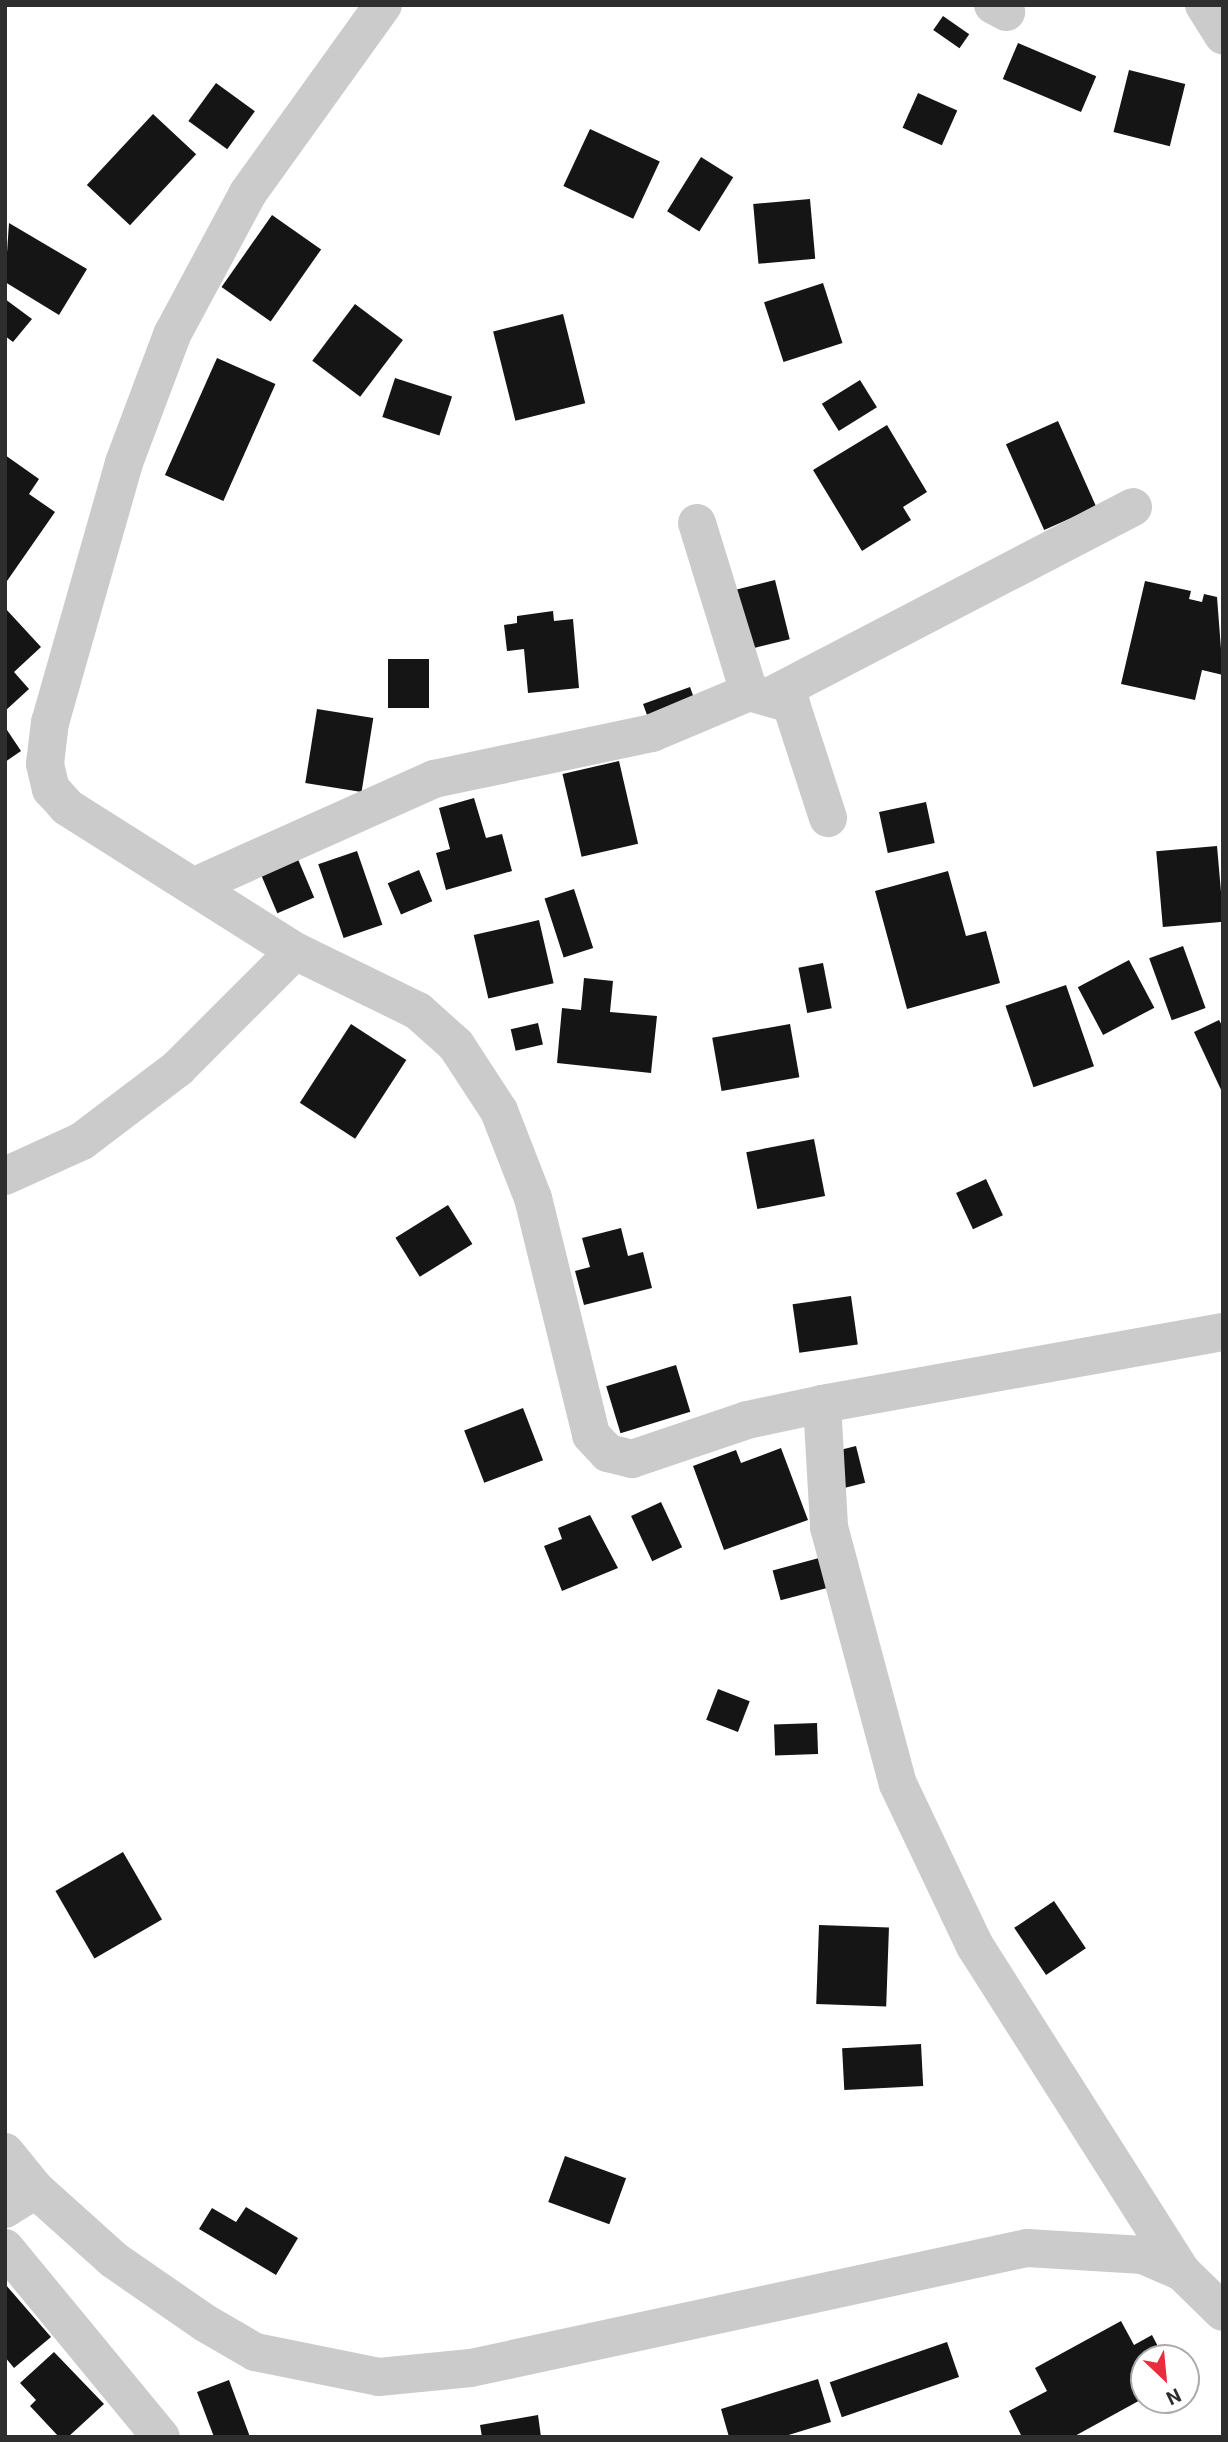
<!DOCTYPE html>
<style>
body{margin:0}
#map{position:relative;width:1228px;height:2442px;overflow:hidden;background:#fff;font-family:Roboto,sans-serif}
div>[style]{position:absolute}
.building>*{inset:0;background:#151515;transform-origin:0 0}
.street>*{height:38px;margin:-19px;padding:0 19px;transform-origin:19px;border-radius:19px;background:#cbcbcb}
span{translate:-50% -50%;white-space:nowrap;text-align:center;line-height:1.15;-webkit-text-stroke:7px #fff;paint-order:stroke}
.frame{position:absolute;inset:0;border:7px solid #2e2e2e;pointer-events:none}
.north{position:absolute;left:1130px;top:2344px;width:70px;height:70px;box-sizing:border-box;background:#fff;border:2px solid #ababab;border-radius:50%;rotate:154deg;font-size:19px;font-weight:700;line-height:28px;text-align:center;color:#2e2e2e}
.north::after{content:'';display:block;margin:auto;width:24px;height:32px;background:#e92d3d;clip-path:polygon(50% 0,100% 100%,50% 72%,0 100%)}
</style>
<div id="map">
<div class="building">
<div style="left:943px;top:16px;width:32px;height:17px;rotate:35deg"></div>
<div style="left:1018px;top:43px;width:85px;height:39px;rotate:23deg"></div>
<div style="left:1129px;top:70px;width:58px;height:64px;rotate:14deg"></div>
<div style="left:216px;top:83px;width:48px;height:47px;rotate:36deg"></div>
<div style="left:918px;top:93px;width:43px;height:38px;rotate:24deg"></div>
<div style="left:153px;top:114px;width:59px;height:97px;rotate:43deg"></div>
<div style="left:590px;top:129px;width:77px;height:63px;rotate:25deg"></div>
<div style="left:701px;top:157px;width:38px;height:64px;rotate:32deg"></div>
<div style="left:810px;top:199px;width:60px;height:57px;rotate:85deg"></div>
<div style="left:272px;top:215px;width:60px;height:88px;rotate:35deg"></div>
<div style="clip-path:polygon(9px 223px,87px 269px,59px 315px,5px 282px)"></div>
<div style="left:823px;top:283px;width:63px;height:62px;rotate:72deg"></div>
<div style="clip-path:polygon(5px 299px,32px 319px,13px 342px,5px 336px)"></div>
<div style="left:355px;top:304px;width:60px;height:71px;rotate:37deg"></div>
<div style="left:563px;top:314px;width:92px;height:72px;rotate:76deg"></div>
<div style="left:217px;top:358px;width:64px;height:128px;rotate:24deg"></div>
<div style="left:395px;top:378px;width:60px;height:41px;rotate:18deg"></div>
<div style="left:860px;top:380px;width:32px;height:45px;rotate:58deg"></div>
<div style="left:1058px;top:421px;width:94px;height:57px;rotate:66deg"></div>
<div style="clip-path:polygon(887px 425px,927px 492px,903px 507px,911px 520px,862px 551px,813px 470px)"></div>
<div style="clip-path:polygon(5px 455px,39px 479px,29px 494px,55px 512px,7px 581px)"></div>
<div style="left:775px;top:580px;width:61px;height:52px;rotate:76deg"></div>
<div style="clip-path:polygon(1145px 581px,1191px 591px,1189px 599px,1202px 602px,1204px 594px,1217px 597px,1223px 675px,1202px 670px,1195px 700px,1121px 684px)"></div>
<div style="clip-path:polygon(5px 608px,41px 647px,14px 672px,29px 689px,5px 711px)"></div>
<div style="clip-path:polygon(553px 611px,554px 621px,573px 619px,579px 688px,528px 693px,524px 649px,507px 651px,504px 625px,517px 623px,517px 616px)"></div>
<div style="left:388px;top:659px;width:41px;height:49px"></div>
<div style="left:690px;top:687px;width:30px;height:50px;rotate:70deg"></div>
<div style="left:317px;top:709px;width:57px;height:75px;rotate:9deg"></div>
<div style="clip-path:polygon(5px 727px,21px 751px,5px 762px)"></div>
<div style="left:619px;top:761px;width:85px;height:58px;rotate:77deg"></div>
<div style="clip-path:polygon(474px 798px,486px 838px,502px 834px,512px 871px,446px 890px,436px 853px,450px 849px,439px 808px)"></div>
<div style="left:926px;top:802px;width:42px;height:48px;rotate:78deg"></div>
<div style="left:1217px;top:846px;width:76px;height:61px;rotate:85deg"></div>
<div style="left:357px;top:851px;width:78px;height:41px;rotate:71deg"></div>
<div style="left:297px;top:857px;width:44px;height:40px;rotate:67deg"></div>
<div style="left:419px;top:870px;width:34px;height:34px;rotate:67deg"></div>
<div style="clip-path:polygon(948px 871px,966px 936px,986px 931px,1000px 983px,907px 1009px,875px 891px)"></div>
<div style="left:574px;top:889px;width:62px;height:31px;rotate:72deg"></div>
<div style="left:539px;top:920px;width:65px;height:67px;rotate:77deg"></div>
<div style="left:1183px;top:946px;width:66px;height:36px;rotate:70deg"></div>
<div style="left:1129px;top:960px;width:54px;height:58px;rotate:62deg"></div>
<div style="left:823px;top:963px;width:46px;height:25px;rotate:79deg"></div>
<div style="clip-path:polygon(584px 978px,613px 981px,610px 1012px,657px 1016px,651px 1073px,557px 1063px,562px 1008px,581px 1010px)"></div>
<div style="left:1066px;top:985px;width:86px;height:64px;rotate:71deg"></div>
<div style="clip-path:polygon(1219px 1020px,1223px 1027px,1223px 1094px,1194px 1032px)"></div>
<div style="left:538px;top:1023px;width:22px;height:28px;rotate:77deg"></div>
<div style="left:351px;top:1024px;width:66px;height:94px;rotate:33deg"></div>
<div style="left:790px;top:1024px;width:54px;height:79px;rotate:80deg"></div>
<div style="left:814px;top:1139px;width:58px;height:69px;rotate:79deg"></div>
<div style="left:986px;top:1179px;width:40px;height:33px;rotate:65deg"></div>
<div style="left:448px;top:1205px;width:46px;height:62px;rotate:58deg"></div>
<div style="clip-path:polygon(621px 1228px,628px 1256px,643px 1252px,652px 1288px,584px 1305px,575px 1271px,590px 1267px,582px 1238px)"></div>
<div style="left:851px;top:1296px;width:49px;height:59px;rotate:82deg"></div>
<div style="left:676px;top:1365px;width:49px;height:73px;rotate:73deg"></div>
<div style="left:523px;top:1408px;width:56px;height:63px;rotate:69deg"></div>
<div style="left:856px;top:1446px;width:38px;height:32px;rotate:76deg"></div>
<div style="clip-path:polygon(781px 1448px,808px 1520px,724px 1550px,693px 1466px,736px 1450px,741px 1463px)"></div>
<div style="left:661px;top:1502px;width:50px;height:33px;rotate:65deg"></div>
<div style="clip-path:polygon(590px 1515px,618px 1568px,562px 1591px,544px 1546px,562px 1539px,558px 1528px)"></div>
<div style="left:819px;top:1558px;width:31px;height:48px;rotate:75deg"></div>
<div style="left:718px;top:1689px;width:34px;height:33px;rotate:21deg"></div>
<div style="left:817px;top:1723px;width:31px;height:43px;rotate:88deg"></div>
<div style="left:123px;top:1852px;width:78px;height:78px;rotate:60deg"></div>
<div style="left:1054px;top:1901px;width:57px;height:48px;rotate:56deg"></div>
<div style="left:819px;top:1925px;width:70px;height:79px;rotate:2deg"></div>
<div style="left:921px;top:2044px;width:42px;height:79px;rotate:87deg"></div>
<div style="left:565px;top:2156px;width:65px;height:49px;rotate:20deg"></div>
<div style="clip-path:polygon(246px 2207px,298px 2238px,276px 2275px,199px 2229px,212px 2208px,236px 2222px)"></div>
<div style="clip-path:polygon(5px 2284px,51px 2337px,14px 2368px,5px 2357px)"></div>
<div style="clip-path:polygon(1121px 2321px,1134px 2345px,1152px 2335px,1164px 2358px,1144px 2358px,1144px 2398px,1073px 2437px,1022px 2437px,1009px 2411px,1047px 2391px,1035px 2368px)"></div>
<div style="left:947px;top:2342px;width:37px;height:124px;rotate:71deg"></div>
<div style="clip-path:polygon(54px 2352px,104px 2404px,68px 2437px,59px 2437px,30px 2406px,36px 2400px,20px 2383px)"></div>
<div style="clip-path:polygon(818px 2379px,831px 2422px,782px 2437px,729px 2437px,721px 2409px)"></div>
<div style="clip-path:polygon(229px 2380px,250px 2437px,214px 2437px,197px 2392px)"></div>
<div style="clip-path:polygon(538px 2415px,541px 2437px,482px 2437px,480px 2425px)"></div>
</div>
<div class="street">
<div style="left:383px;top:5px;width:231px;rotate:125.7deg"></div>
<div style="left:248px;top:193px;width:161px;rotate:118.2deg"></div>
<div style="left:172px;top:335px;width:137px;rotate:110.6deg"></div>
<div style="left:124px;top:463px;width:269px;rotate:105.9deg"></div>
<div style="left:50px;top:722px;width:42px;rotate:96.8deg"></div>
<div style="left:45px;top:764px;width:26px;rotate:77deg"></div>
<div style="left:51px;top:789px;width:24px;rotate:48deg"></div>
<div style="left:67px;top:807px;width:270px;rotate:32.3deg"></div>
<div style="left:295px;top:951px;width:137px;rotate:26deg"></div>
<div style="left:418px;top:1011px;width:51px;rotate:41.8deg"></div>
<div style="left:456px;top:1045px;width:79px;rotate:56.9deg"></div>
<div style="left:499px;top:1111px;width:93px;rotate:68.7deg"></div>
<div style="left:533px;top:1198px;width:244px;rotate:76.2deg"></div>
<div style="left:591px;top:1435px;width:25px;rotate:47deg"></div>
<div style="left:608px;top:1453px;width:25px;rotate:14deg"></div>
<div style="left:632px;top:1459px;width:121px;rotate:-18.7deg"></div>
<div style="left:747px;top:1420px;width:77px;rotate:-12deg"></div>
<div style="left:822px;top:1404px;width:123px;rotate:86.7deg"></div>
<div style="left:829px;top:1527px;width:266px;rotate:75deg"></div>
<div style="left:898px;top:1784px;width:179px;rotate:64.6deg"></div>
<div style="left:975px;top:1946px;width:386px;rotate:57.6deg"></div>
<div style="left:993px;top:5px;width:15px;rotate:28deg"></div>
<div style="left:1204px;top:5px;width:36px;rotate:58deg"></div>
<div style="left:697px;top:523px;width:177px;rotate:72.9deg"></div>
<div style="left:772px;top:695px;width:407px;rotate:-27.5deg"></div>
<div style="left:197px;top:885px;width:260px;rotate:-24.1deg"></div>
<div style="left:434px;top:779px;width:223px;rotate:-11.9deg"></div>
<div style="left:652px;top:733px;width:105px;rotate:-22.9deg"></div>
<div style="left:749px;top:692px;width:44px;rotate:15.9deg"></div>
<div style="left:791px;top:704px;width:120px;rotate:72deg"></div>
<div style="left:5px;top:1176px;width:85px;rotate:-24.4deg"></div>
<div style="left:82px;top:1141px;width:121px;rotate:-37.2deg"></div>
<div style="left:178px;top:1068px;width:165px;rotate:-45deg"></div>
<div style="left:822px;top:1404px;width:407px;rotate:-10.2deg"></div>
<div style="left:5px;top:2152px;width:49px;rotate:50.8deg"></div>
<div style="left:36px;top:2190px;width:105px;rotate:41.9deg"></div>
<div style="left:114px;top:2260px;width:111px;rotate:34.7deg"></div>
<div style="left:205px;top:2323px;width:58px;rotate:30.1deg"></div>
<div style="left:255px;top:2352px;width:126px;rotate:11.4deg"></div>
<div style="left:379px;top:2377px;width:92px;rotate:-5.6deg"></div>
<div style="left:471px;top:2368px;width:569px;rotate:-12.18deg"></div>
<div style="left:1027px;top:2248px;width:116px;rotate:3.5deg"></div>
<div style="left:1143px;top:2255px;width:43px;rotate:23.6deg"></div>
<div style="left:1182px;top:2272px;width:57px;rotate:44.3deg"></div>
<div style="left:5px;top:2209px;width:36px;rotate:-32deg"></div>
<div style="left:5px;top:2248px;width:245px;rotate:50.5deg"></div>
</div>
<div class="frame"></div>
<div class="north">N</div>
</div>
